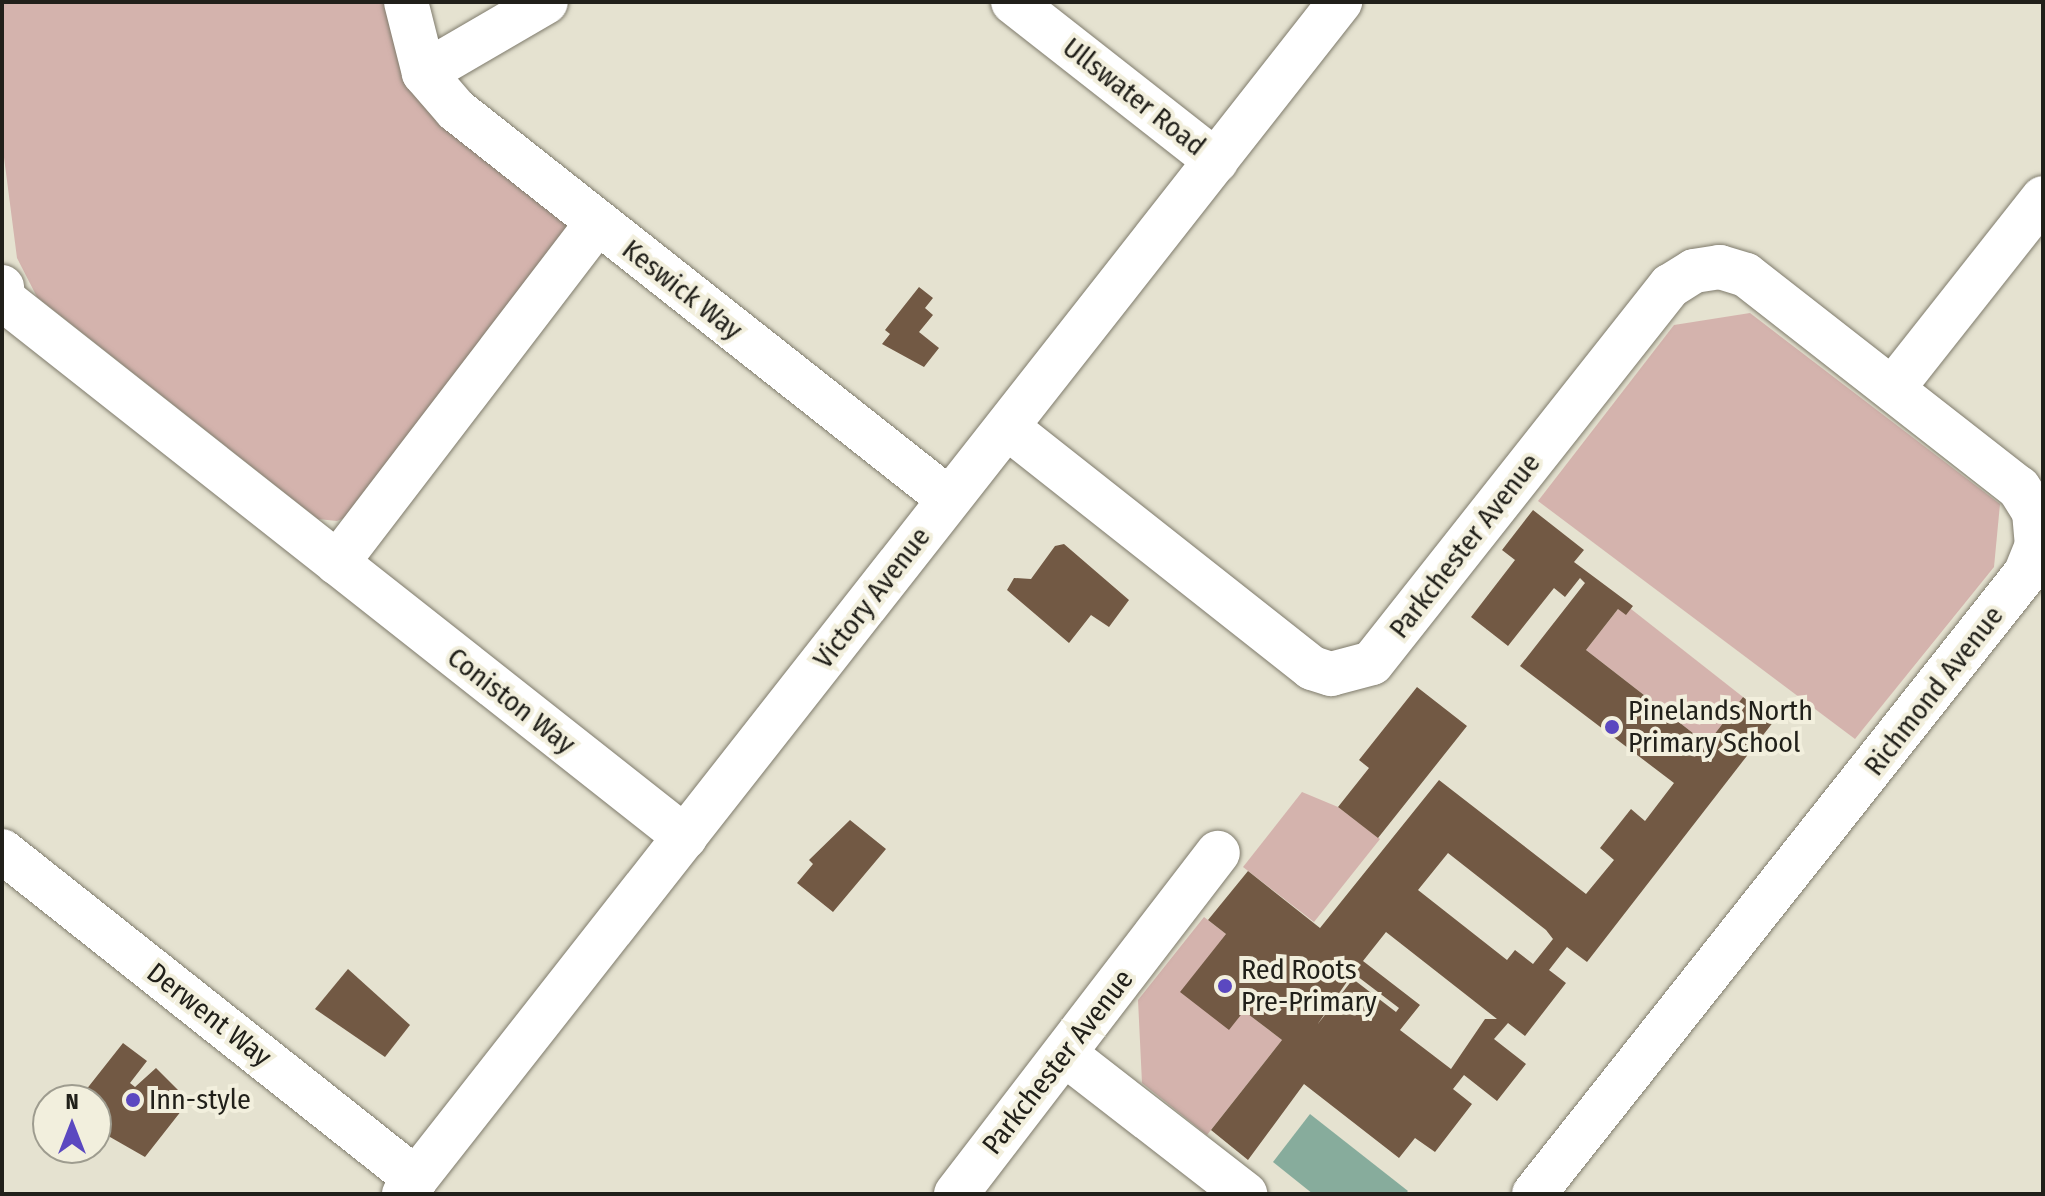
<!DOCTYPE html>
<style>
body{margin:0}
#map{position:relative;width:2045px;height:1196px;overflow:hidden;background:#e5e2d0;font-family:"Fira Sans Condensed",sans-serif}
div>[style]{position:absolute}
.green>*{inset:0;background:#d4b3ad}
.water>*{inset:0;background:#87ac9c}
.building>*{inset:0;background:#725944}
.roads{filter:drop-shadow(0 0 2px #7f7b6c) drop-shadow(0 0 2px #7f7b6c)}
.minor>*{height:44px;margin:-22px;padding:0 22px;transform-origin:22px;border-radius:22px;background:#fff}
.dots>*{width:22px;height:22px;translate:-50% -50%;box-sizing:border-box;border:4px solid #f2efdd;border-radius:50%}
span{translate:-50% -50%;white-space:nowrap;text-align:center;line-height:1.15;-webkit-text-stroke:8px #f2efdd;paint-order:stroke}
.street-label{font-size:28px;color:#21201a}
.poi-label{font-size:28px;color:#21201a}
.left{translate:0 -50%;text-align:left}
.frame{position:absolute;inset:0;border:4px solid #21201a;pointer-events:none}
.north{position:absolute;left:32px;top:1084px;width:80px;height:80px;box-sizing:border-box;background:#f2efdd;border:2px solid #9e9c8f;border-radius:50%;rotate:0deg;font-size:22px;font-weight:700;line-height:32px;text-align:center;color:#21201a}
.north::after{content:'';display:block;margin:auto;width:28px;height:36px;background:#5b48c0;clip-path:polygon(50% 0,100% 100%,50% 72%,0 100%)}
</style>
<div id="map">
<div class="green">
<div style="clip-path:polygon(2px 2px,400px 2px,408px 52px,573px 223px,357px 513px,337px 521px,318px 519px,37px 297px,17px 258px,2px 142px)"></div>
<div style="clip-path:polygon(1750px 313px,2000px 504px,1994px 567px,1855px 739px,1538px 501px,1674px 325px)"></div>
<div style="clip-path:polygon(1618px 609px,1631px 609px,1743px 697px,1707px 744px,1586px 650px)"></div>
<div style="clip-path:polygon(1302px 792px,1338px 807px,1380px 839px,1314px 922px,1243px 867px)"></div>
<div style="clip-path:polygon(1204px 917px,1226px 934px,1181px 992px,1244px 1011px,1282px 1040px,1207px 1135px,1142px 1083px,1138px 1000px)"></div>
</div>
<div class="water">
<div style="clip-path:polygon(1310px 1114px,1408px 1191px,1405px 1194px,1313px 1194px,1273px 1162px)"></div>
</div>
<div class="building">
<div style="clip-path:polygon(919px 287px,933px 298px,925px 308px,933px 315px,919px 332px,939px 348px,924px 367px,882px 344px,890px 334px,885px 330px)"></div>
<div style="clip-path:polygon(evenodd,1533px 510px,1584px 550px,1574px 562px,1633px 606px,1626px 615px,1618px 609px,1586px 650px,1707px 744px,1743px 697px,1774px 721px,1587px 962px,1567px 947px,1549px 970px,1566px 983px,1525px 1036px,1508px 1023px,1494px 1039px,1526px 1064px,1497px 1101px,1464px 1075px,1453px 1089px,1472px 1104px,1435px 1152px,1415px 1138px,1399px 1158px,1304px 1084px,1248px 1160px,1211px 1130px,1282px 1040px,1244px 1011px,1229px 1030px,1180px 992px,1226px 934px,1208px 920px,1248px 871px,1320px 928px,1439px 780px,1586px 894px,1614px 860px,1600px 848px,1631px 809px,1645px 821px,1674px 783px,1520px 666px,1585px 583px,1580px 578px,1565px 597px,1554px 588px,1508px 646px,1471px 617px,1515px 560px,1502px 550px,1533px 510px,1448px 853px,1546px 930px,1553px 939px,1533px 964px,1515px 950px,1507px 960px,1418px 890px,1448px 853px,1533px 510px,1386px 932px,1497px 1019px,1485px 1019px,1451px 1069px,1400px 1030px,1420px 1005px,1363px 961px,1386px 932px,1533px 510px,1353px 973px,1399px 1008px,1396px 1012px,1353px 979px,1317px 1025px,1353px 973px)"></div>
<div style="clip-path:polygon(1064px 544px,1129px 600px,1109px 627px,1091px 615px,1069px 643px,1007px 590px,1014px 578px,1031px 579px,1055px 546px)"></div>
<div style="clip-path:polygon(1417px 687px,1467px 726px,1378px 838px,1338px 807px,1369px 768px,1359px 760px)"></div>
<div style="clip-path:polygon(850px 820px,886px 849px,833px 912px,797px 883px,813px 864px,809px 860px)"></div>
<div style="clip-path:polygon(348px 969px,410px 1025px,385px 1057px,315px 1009px)"></div>
<div style="clip-path:polygon(123px 1043px,147px 1061px,130px 1083px,135px 1087px,156px 1068px,189px 1101px,145px 1157px,96px 1129px,96px 1100px,78px 1100px)"></div>
<div style="clip-path:polygon(49px 1148px,81px 1148px,72px 1160px)"></div>
</div>
<div class="roads">
<div class="minor">
<div style="left:406px;top:2px;width:73px;rotate:75.8deg"></div>
<div style="left:424px;top:73px;width:49px;rotate:49.1deg"></div>
<div style="left:456px;top:110px;width:628px;rotate:38.28deg"></div>
<div style="left:1013px;top:2px;width:258px;rotate:38.1deg"></div>
<div style="left:424px;top:73px;width:141px;rotate:-30.2deg"></div>
<div style="left:2px;top:287px;width:12px;rotate:85deg"></div>
<div style="left:3px;top:299px;width:869px;rotate:38.27deg"></div>
<div style="left:1893px;top:388px;width:242px;rotate:-51.7deg"></div>
<div style="left:1008px;top:428px;width:387px;rotate:38.3deg"></div>
<div style="left:1312px;top:668px;width:20px;rotate:18deg"></div>
<div style="left:1331px;top:674px;width:42px;rotate:-15deg"></div>
<div style="left:1372px;top:663px;width:481px;rotate:-51.7deg"></div>
<div style="left:1670px;top:286px;width:28px;rotate:-32deg"></div>
<div style="left:1694px;top:271px;width:26px;rotate:-9deg"></div>
<div style="left:1720px;top:267px;width:27px;rotate:17deg"></div>
<div style="left:1746px;top:275px;width:346px;rotate:38deg"></div>
<div style="left:2019px;top:488px;width:28px;rotate:58deg"></div>
<div style="left:2034px;top:512px;width:33px;rotate:85deg"></div>
<div style="left:2037px;top:545px;width:31px;rotate:112deg"></div>
<div style="left:2025px;top:574px;width:791px;rotate:128.38deg"></div>
<div style="left:337px;top:563px;width:428px;rotate:-52.6deg"></div>
<div style="left:2px;top:851px;width:528px;rotate:38.39deg"></div>
<div style="left:1066px;top:1055px;width:227px;rotate:37.8deg"></div>
<div style="left:404px;top:1194px;width:1516px;rotate:-51.86deg"></div>
<div style="left:956px;top:1194px;width:430px;rotate:-52.5deg"></div>
</div>
</div>
<div class="dots">
<div style="left:1612px;top:727px;background:#5b48c0"></div>
<div style="left:1225px;top:986px;background:#5b48c0"></div>
<div style="left:133px;top:1100px;background:#5b48c0"></div>
</div>
<div class="street-label">
<span style="left:1134px;top:97px;rotate:38deg">Ullswater Road</span>
<span style="left:682px;top:290px;rotate:38deg">Keswick Way</span>
<span style="left:1465px;top:546px;rotate:-52deg">Parkchester Avenue</span>
<span style="left:872px;top:598px;rotate:-52deg">Victory Avenue</span>
<span style="left:1934px;top:691px;rotate:-52deg">Richmond Avenue</span>
<span style="left:511px;top:701px;rotate:38deg">Coniston Way</span>
<span style="left:209px;top:1015px;rotate:38deg">Derwent Way</span>
<span style="left:1058px;top:1062px;rotate:-52deg">Parkchester Avenue</span>
</div>
<div class="poi-label">
<span class="left" style="left:1628px;top:727px">Pinelands North<br>Primary School</span>
<span class="left" style="left:1241px;top:986px">Red Roots<br>Pre-Primary</span>
<span class="left" style="left:149px;top:1100px">Inn-style</span>
</div>
<div class="frame"></div>
<div class="north">N</div>
</div>
